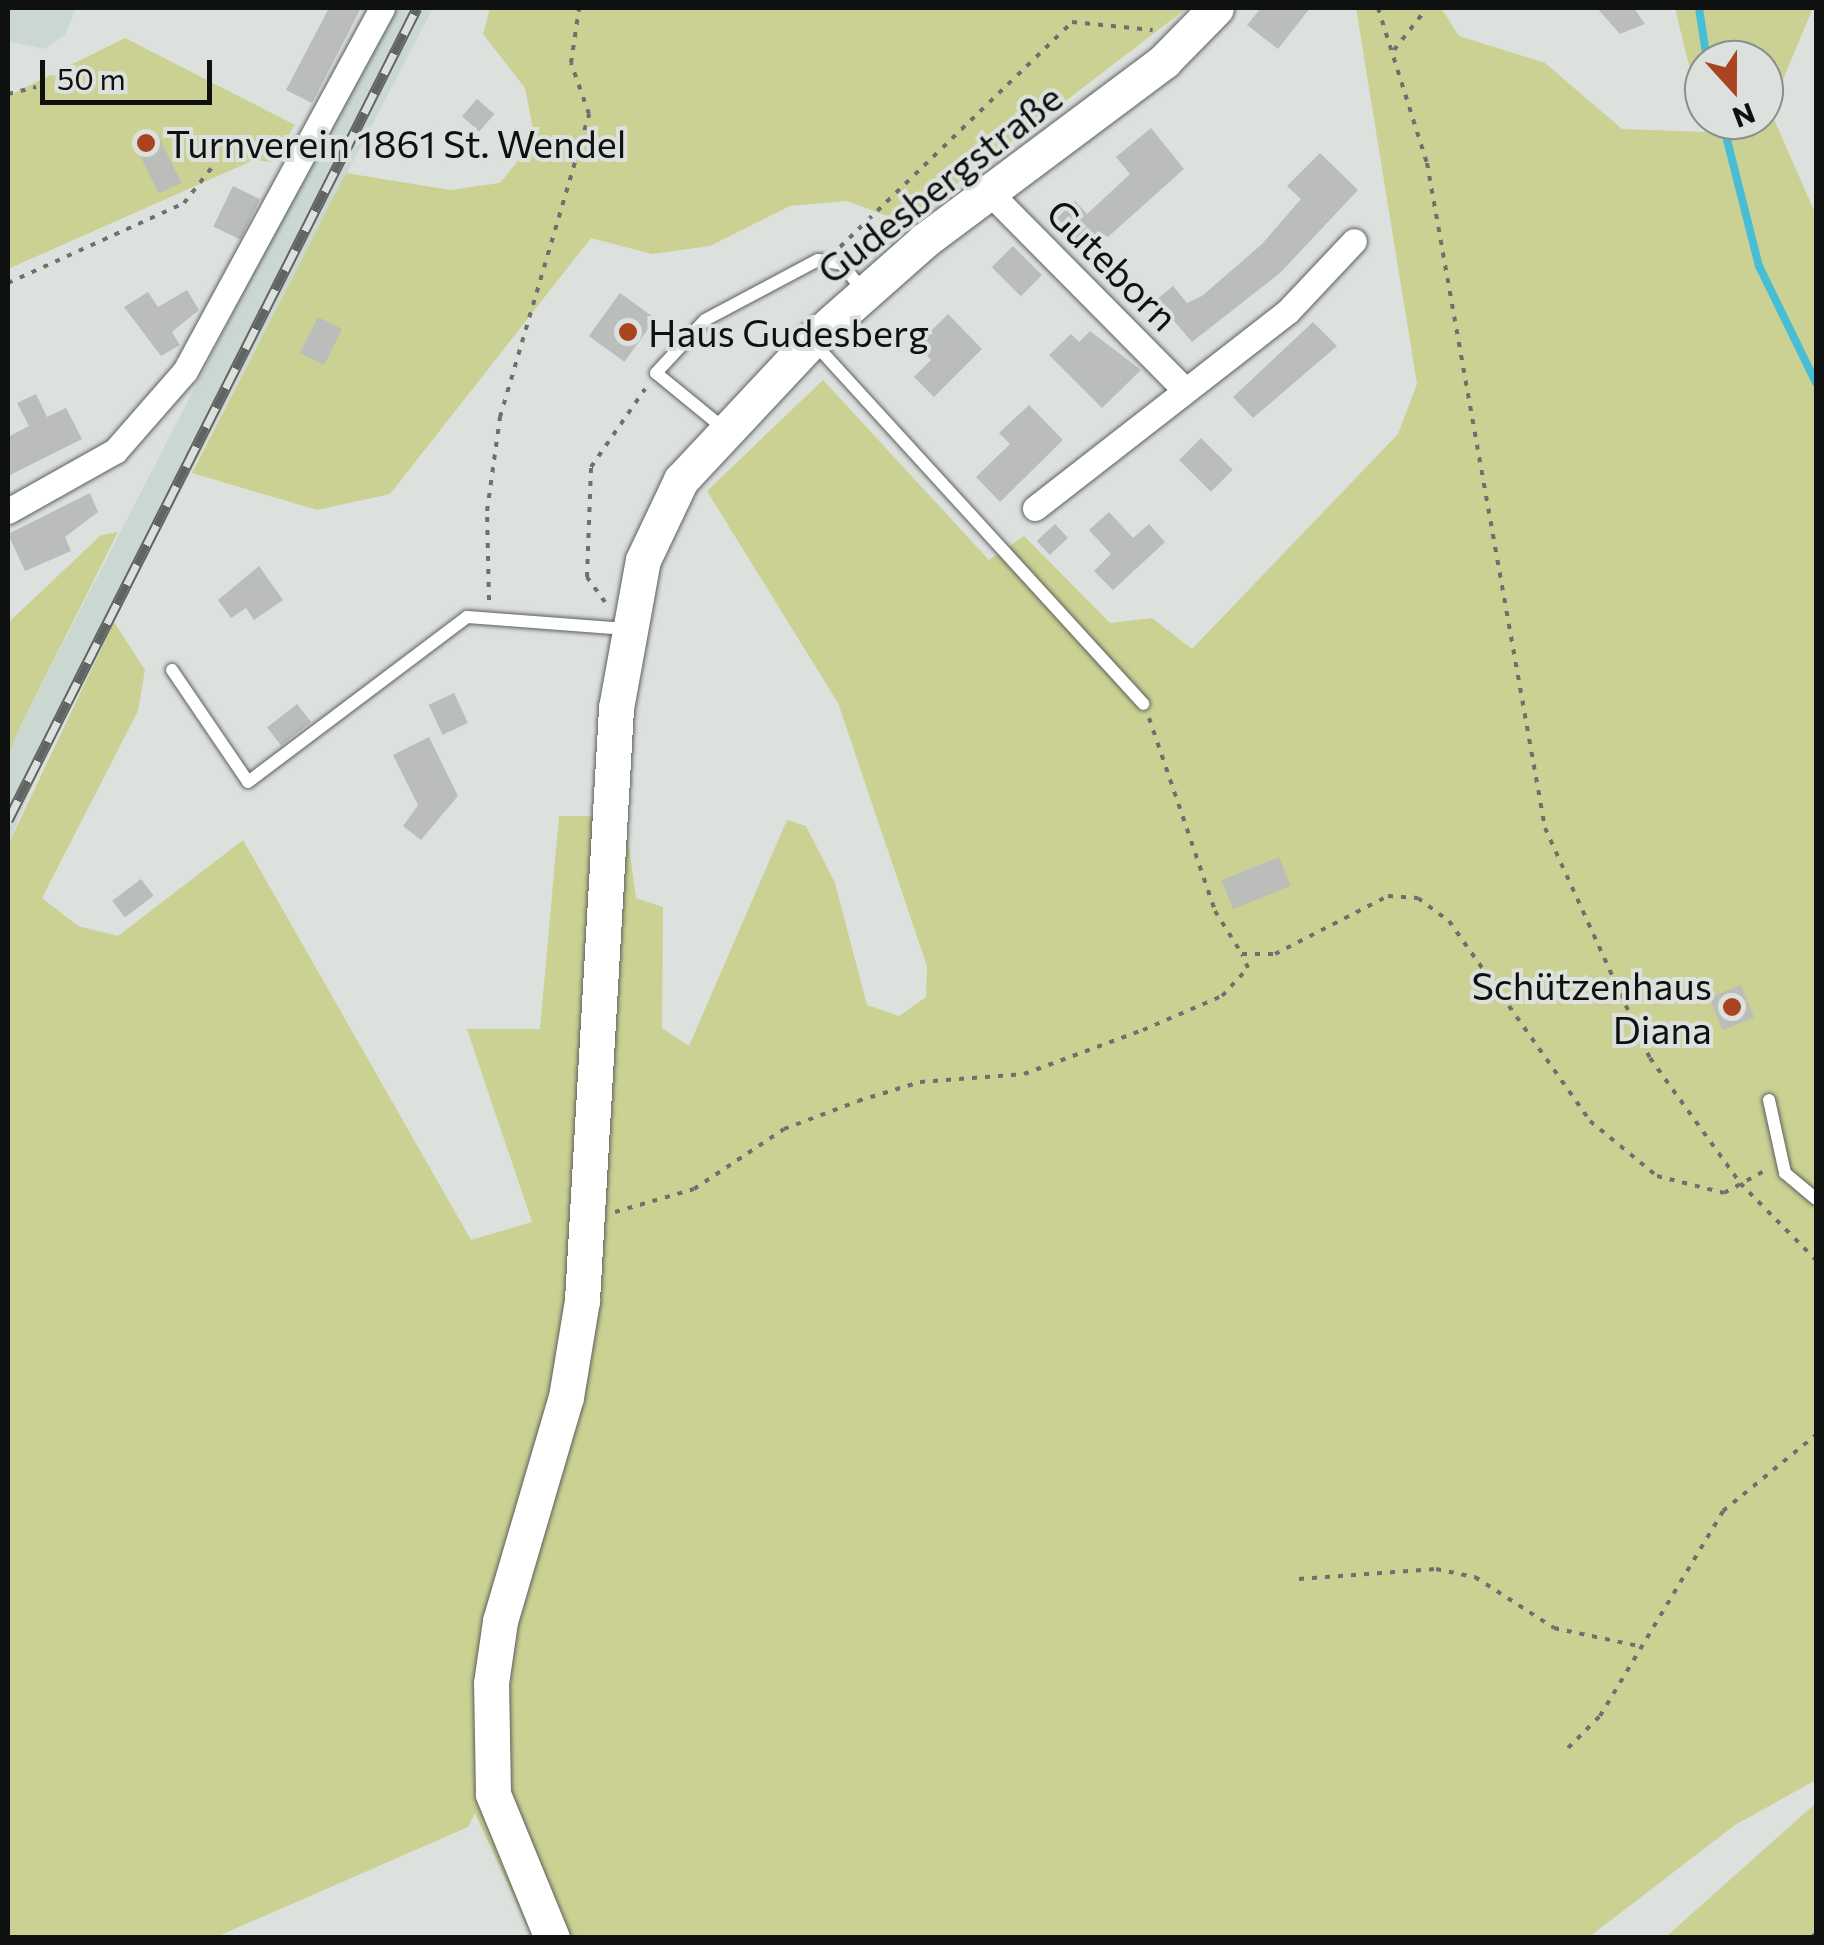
<!DOCTYPE html>
<meta charset="utf-8">
<style>
body{margin:0}
#map{position:relative;width:1824px;height:1945px;overflow:hidden;background:#dce1de;font-family:Commissioner,sans-serif}
div>[style]{position:absolute}
.built>*{inset:0;background:#cbd8d1}
.green>*{inset:0;background:#cbd192}
.stream>*{height:8px;margin:-4px;padding:0 4px;transform-origin:4px;border-radius:4px;background:#47bed6}
.building>*{inset:0;background:#babdb9;transform-origin:0 0}
.path>*{height:4px;margin-top:-2px;transform-origin:0;background:repeating-linear-gradient(90deg,#6c706e 0 5px,transparent 0 13px)}
.roads{filter:drop-shadow(0 0 2px #5c605e) drop-shadow(0 0 2px #5c605e)}
.lane>*{height:12px;margin:-6px;padding:0 6px;transform-origin:6px;border-radius:6px;background:#fff}
.street>*{height:25px;margin:-12.5px;padding:0 12.5px;transform-origin:12.5px;border-radius:12.5px;background:#fff}
.secondary>*{height:35px;margin:-17.5px;padding:0 17.5px;transform-origin:17.5px;border-radius:17.5px;background:#fff}
.rail>*{height:11px;margin-top:-5.5px;transform-origin:0;background:repeating-linear-gradient(90deg,#dce1de 0 22px,#616462 0 44px);box-sizing:border-box;border-block:2px solid #616462}
.dots>*{width:28px;height:28px;translate:-50% -50%;box-sizing:border-box;border:5px solid #dce1de;border-radius:50%}
span{translate:-50% -50%;white-space:nowrap;text-align:center;line-height:1.15;-webkit-text-stroke:8px #dce1de;paint-order:stroke}
.poi-label{font-size:38px;color:#0f1110}
.left{translate:0 -50%;text-align:left}
.right{translate:-100% -50%;text-align:right}
.street-label{font-size:38px;color:#0f1110}
.frame{position:absolute;inset:0;border:10px solid #0f1110;pointer-events:none}
.north{position:absolute;left:1684px;top:40px;width:100px;height:100px;box-sizing:border-box;background:#dce1de;border:2px solid #8a8e8c;border-radius:50%;rotate:159deg;font-size:28px;font-weight:700;line-height:40px;text-align:center;color:#0f1110}
.north::after{content:'';display:block;margin:auto;width:35px;height:45px;background:#aa4320;clip-path:polygon(50% 0,100% 100%,50% 72%,0 100%)}
.scale{position:absolute;left:40px;top:60px;width:172px;height:45px;box-sizing:border-box;border:5px solid #0f1110;border-top:0;padding-left:12px;font-size:30px;line-height:35px;white-space:nowrap;color:#0f1110;-webkit-text-stroke:8px #dce1de;paint-order:stroke}
</style>
<div id="map">
<div class="built">
<div style="clip-path:polygon(8px 8px,76px 8px,65px 35px,44px 49px,8px 41px)"></div>
<div style="clip-path:polygon(390px 8px,433px 8px,50px 742px,8px 845px,8px 756px,19px 729px)"></div>
</div>
<div class="green">
<div style="clip-path:polygon(490px 8px,1187px 8px,906px 223px,847px 201px,790px 206px,710px 246px,652px 254px,591px 238px,390px 494px,317px 510px,192px 473px,346px 173px,450px 190px,500px 183px,535px 139px,525px 88px,483px 34px)"></div>
<div style="clip-path:polygon(evenodd,1356px 8px,1441px 8px,1459px 36px,1545px 63px,1622px 129px,1705px 132px,1675px 8px,1813px 8px,1770px 110px,1816px 215px,1816px 1780px,1735px 1825px,1589px 1937px,532px 1937px,475px 1813px,468px 1827px,216px 1937px,8px 1938px,8px 845px,114px 622px,145px 670px,138px 711px,42px 898px,78px 926px,118px 936px,243px 840px,471px 1240px,532px 1222px,467px 1029px,540px 1029px,559px 816px,625px 816px,636px 898px,663px 907px,662px 1028px,689px 1046px,787px 820px,806px 826px,835px 883px,867px 1005px,899px 1016px,926px 997px,927px 966px,838px 703px,707px 491px,823px 380px,989px 560px,1024px 536px,1110px 623px,1152px 618px,1192px 649px,1398px 434px,1417px 384px,1356px 8px,1704px 60px,1764px 60px,1764px 120px,1704px 120px,1704px 60px)"></div>
<div style="clip-path:polygon(125px 38px,295px 125px,272px 162px,254px 160px,8px 269px,8px 96px)"></div>
<div style="clip-path:polygon(118px 532px,19px 729px,8px 756px,8px 623px,101px 535px)"></div>
<div style="clip-path:polygon(1816px 1803px,1816px 1937px,1666px 1937px,1668px 1935px)"></div>
</div>
<div class="stream">
<div style="left:1699px;top:8px;width:53px;rotate:81.3deg"></div>
<div style="left:1722px;top:120px;width:151px;rotate:75.8deg"></div>
<div style="left:1759px;top:266px;width:130px;rotate:64deg"></div>
</div>
<div class="building">
<div style="clip-path:polygon(329px 8px,361px 8px,312px 103px,286px 90px)"></div>
<div style="clip-path:polygon(1261px 8px,1310px 8px,1278px 49px,1247px 25px)"></div>
<div style="clip-path:polygon(1597px 8px,1634px 8px,1645px 24px,1620px 34px)"></div>
<div style="left:477px;top:99px;width:23px;height:23px;rotate:41deg"></div>
<div style="clip-path:polygon(1151px 128px,1184px 169px,1090px 253px,1057px 218px,1075px 201px,1087px 214px,1130px 174px,1116px 157px)"></div>
<div style="left:158px;top:135px;width:53px;height:25px;rotate:64deg"></div>
<div style="clip-path:polygon(1320px 153px,1358px 190px,1280px 273px,1192px 342px,1156px 300px,1173px 286px,1187px 303px,1202px 296px,1262px 244px,1301px 199px,1287px 186px)"></div>
<div style="left:233px;top:186px;width:30px;height:45px;rotate:26deg"></div>
<div style="left:1013px;top:246px;width:41px;height:30px;rotate:45deg"></div>
<div style="clip-path:polygon(187px 290px,199px 310px,172px 332px,180px 345px,161px 356px,124px 307px,148px 292px,158px 307px)"></div>
<div style="left:620px;top:293px;width:44px;height:53px;rotate:36deg"></div>
<div style="clip-path:polygon(948px 314px,982px 349px,934px 397px,914px 377px,931px 360px,917px 345px)"></div>
<div style="left:318px;top:317px;width:27px;height:40px;rotate:27deg"></div>
<div style="clip-path:polygon(1313px 322px,1337px 346px,1253px 418px,1233px 397px)"></div>
<div style="clip-path:polygon(1090px 331px,1141px 370px,1102px 408px,1049px 355px,1071px 334px,1079px 342px)"></div>
<div style="clip-path:polygon(36px 394px,47px 417px,66px 408px,82px 439px,8px 476px,8px 437px,29px 426px,17px 403px)"></div>
<div style="clip-path:polygon(1029px 405px,1063px 440px,1000px 502px,976px 477px,1010px 444px,999px 433px)"></div>
<div style="left:1201px;top:438px;width:45px;height:31px;rotate:45deg"></div>
<div style="clip-path:polygon(90px 493px,98px 512px,65px 537px,71px 551px,25px 571px,8px 534px)"></div>
<div style="clip-path:polygon(1109px 512px,1133px 538px,1149px 524px,1165px 542px,1113px 590px,1094px 571px,1111px 554px,1089px 530px)"></div>
<div style="left:1055px;top:524px;width:19px;height:25px;rotate:47deg"></div>
<div style="clip-path:polygon(259px 566px,283px 600px,254px 620px,246px 608px,231px 618px,218px 600px)"></div>
<div style="left:454px;top:693px;width:33px;height:28px;rotate:65deg"></div>
<div style="left:297px;top:704px;width:23px;height:38px;rotate:52deg"></div>
<div style="clip-path:polygon(429px 737px,458px 796px,421px 840px,403px 826px,418px 805px,393px 755px)"></div>
<div style="left:1279px;top:857px;width:31px;height:62px;rotate:68deg"></div>
<div style="left:141px;top:879px;width:21px;height:36px;rotate:53deg"></div>
<div style="left:1741px;top:985px;width:35px;height:34px;rotate:68deg"></div>
</div>
<div class="path">
<div style="left:1378px;top:8px;width:163px;rotate:72.5deg"></div>
<div style="left:1427px;top:163px;width:675px;rotate:79.94deg"></div>
<div style="left:1545px;top:828px;width:253px;rotate:65.5deg"></div>
<div style="left:1650px;top:1058px;width:154px;rotate:54.2deg"></div>
<div style="left:1740px;top:1183px;width:108px;rotate:45.4deg"></div>
<div style="left:1394px;top:50px;width:53px;rotate:-51.8deg"></div>
<div style="left:8px;top:94px;width:29px;rotate:-14deg"></div>
<div style="left:840px;top:247px;width:323px;rotate:-44.1deg"></div>
<div style="left:1072px;top:22px;width:81px;rotate:5.6deg"></div>
<div style="left:8px;top:283px;width:193px;rotate:-24.4deg"></div>
<div style="left:184px;top:203px;width:47px;rotate:-51.9deg"></div>
<div style="left:489px;top:600px;width:89px;rotate:-91.3deg"></div>
<div style="left:487px;top:511px;width:95px;rotate:-82.1deg"></div>
<div style="left:500px;top:417px;width:316px;rotate:-73.6deg"></div>
<div style="left:589px;top:114px;width:54px;rotate:-109.4deg"></div>
<div style="left:571px;top:63px;width:56px;rotate:-81.7deg"></div>
<div style="left:605px;top:602px;width:31px;rotate:-126deg"></div>
<div style="left:587px;top:577px;width:110px;rotate:-87.9deg"></div>
<div style="left:591px;top:467px;width:95px;rotate:-55.3deg"></div>
<div style="left:1149px;top:718px;width:204px;rotate:71.1deg"></div>
<div style="left:1215px;top:911px;width:51px;rotate:57.9deg"></div>
<div style="left:1242px;top:954px;width:33px"></div>
<div style="left:1275px;top:954px;width:127px;rotate:-27.2deg"></div>
<div style="left:1388px;top:896px;width:30px;rotate:4deg"></div>
<div style="left:1418px;top:898px;width:39px;rotate:37deg"></div>
<div style="left:1449px;top:921px;width:245px;rotate:54.8deg"></div>
<div style="left:1590px;top:1121px;width:87px;rotate:39.4deg"></div>
<div style="left:1657px;top:1176px;width:69px;rotate:14.2deg"></div>
<div style="left:1724px;top:1193px;width:50px;rotate:-28.6deg"></div>
<div style="left:615px;top:1212px;width:82px;rotate:-16.2deg"></div>
<div style="left:694px;top:1189px;width:108px;rotate:-33.7deg"></div>
<div style="left:784px;top:1129px;width:79px;rotate:-20.7deg"></div>
<div style="left:858px;top:1101px;width:65px;rotate:-17deg"></div>
<div style="left:920px;top:1082px;width:104px;rotate:-4.4deg"></div>
<div style="left:1024px;top:1074px;width:127px;rotate:-20.3deg"></div>
<div style="left:1143px;top:1030px;width:86px;rotate:-23.3deg"></div>
<div style="left:1222px;top:996px;width:38px;rotate:-47deg"></div>
<div style="left:1248px;top:968px;width:15px;rotate:-113deg"></div>
<div style="left:1299px;top:1579px;width:137px;rotate:-4.2deg"></div>
<div style="left:1436px;top:1569px;width:40px;rotate:12deg"></div>
<div style="left:1475px;top:1577px;width:94px;rotate:32.8deg"></div>
<div style="left:1554px;top:1628px;width:87px;rotate:12deg"></div>
<div style="left:1568px;top:1748px;width:45px;rotate:-45deg"></div>
<div style="left:1600px;top:1716px;width:239px;rotate:-59deg"></div>
<div style="left:1723px;top:1511px;width:120px;rotate:-39.3deg"></div>
<div style="left:1811px;top:1938px;width:7px;rotate:-45deg"></div>
</div>
<div class="roads">
<div class="lane">
<div style="left:813px;top:342px;width:490px;rotate:47.6deg"></div>
<div style="left:722px;top:427px;width:85px;rotate:-140.7deg"></div>
<div style="left:656px;top:373px;width:72px;rotate:-47.2deg"></div>
<div style="left:705px;top:320px;width:128px;rotate:-28deg"></div>
<div style="left:818px;top:260px;width:24px;rotate:9deg"></div>
<div style="left:842px;top:264px;width:34px;rotate:52deg"></div>
<div style="left:172px;top:670px;width:135px;rotate:55.8deg"></div>
<div style="left:248px;top:782px;width:274px;rotate:-37deg"></div>
<div style="left:467px;top:617px;width:160px;rotate:4.3deg"></div>
<div style="left:1769px;top:1100px;width:75px;rotate:77.6deg"></div>
<div style="left:1785px;top:1173px;width:40px;rotate:40deg"></div>
</div>
<div class="street">
<div style="left:988px;top:191px;width:279px;rotate:45.3deg"></div>
<div style="left:1035px;top:508px;width:321px;rotate:-37.9deg"></div>
<div style="left:1288px;top:311px;width:96px;rotate:-46.7deg"></div>
<div style="left:8px;top:511px;width:123px;rotate:-29.3deg"></div>
<div style="left:115px;top:451px;width:106px;rotate:-48.8deg"></div>
<div style="left:185px;top:371px;width:413px;rotate:-61.5deg"></div>
</div>
<div class="secondary">
<div style="left:552px;top:1938px;width:156px;rotate:-112.3deg"></div>
<div style="left:493px;top:1794px;width:111px;rotate:-91deg"></div>
<div style="left:491px;top:1683px;width:63px;rotate:-81.7deg"></div>
<div style="left:500px;top:1621px;width:234px;rotate:-73.6deg"></div>
<div style="left:566px;top:1397px;width:98px;rotate:-80.6deg"></div>
<div style="left:582px;top:1300px;width:593px;rotate:-86.71deg"></div>
<div style="left:616px;top:708px;width:150px;rotate:-79.7deg"></div>
<div style="left:643px;top:560px;width:89px;rotate:-64.6deg"></div>
<div style="left:681px;top:480px;width:192px;rotate:-46.9deg"></div>
<div style="left:812px;top:340px;width:151px;rotate:-41.5deg"></div>
<div style="left:925px;top:240px;width:299px;rotate:-36.8deg"></div>
<div style="left:1164px;top:61px;width:74px;rotate:-45.5deg"></div>
</div>
</div>
<div class="rail">
<div style="left:8px;top:820px;width:909px;rotate:-63.27deg"></div>
</div>
<div class="dots">
<div style="left:146px;top:143px;background:#aa4320"></div>
<div style="left:628px;top:332px;background:#aa4320"></div>
<div style="left:1732px;top:1007px;background:#aa4320"></div>
</div>
<div class="poi-label">
<span class="left" style="left:166px;top:143px">Turnverein 1861 St. Wendel</span>
<span class="left" style="left:648px;top:332px">Haus Gudesberg</span>
<span class="right" style="left:1712px;top:1007px">Schützenhaus<br>Diana</span>
</div>
<div class="street-label">
<span style="left:939px;top:183px;rotate:-38deg">Gudesbergstraße</span>
<span style="left:1113px;top:264px;rotate:45deg">Guteborn</span>
</div>
<div class="frame"></div>
<div class="north">N</div>
<div class="scale">50 m</div>
</div>
